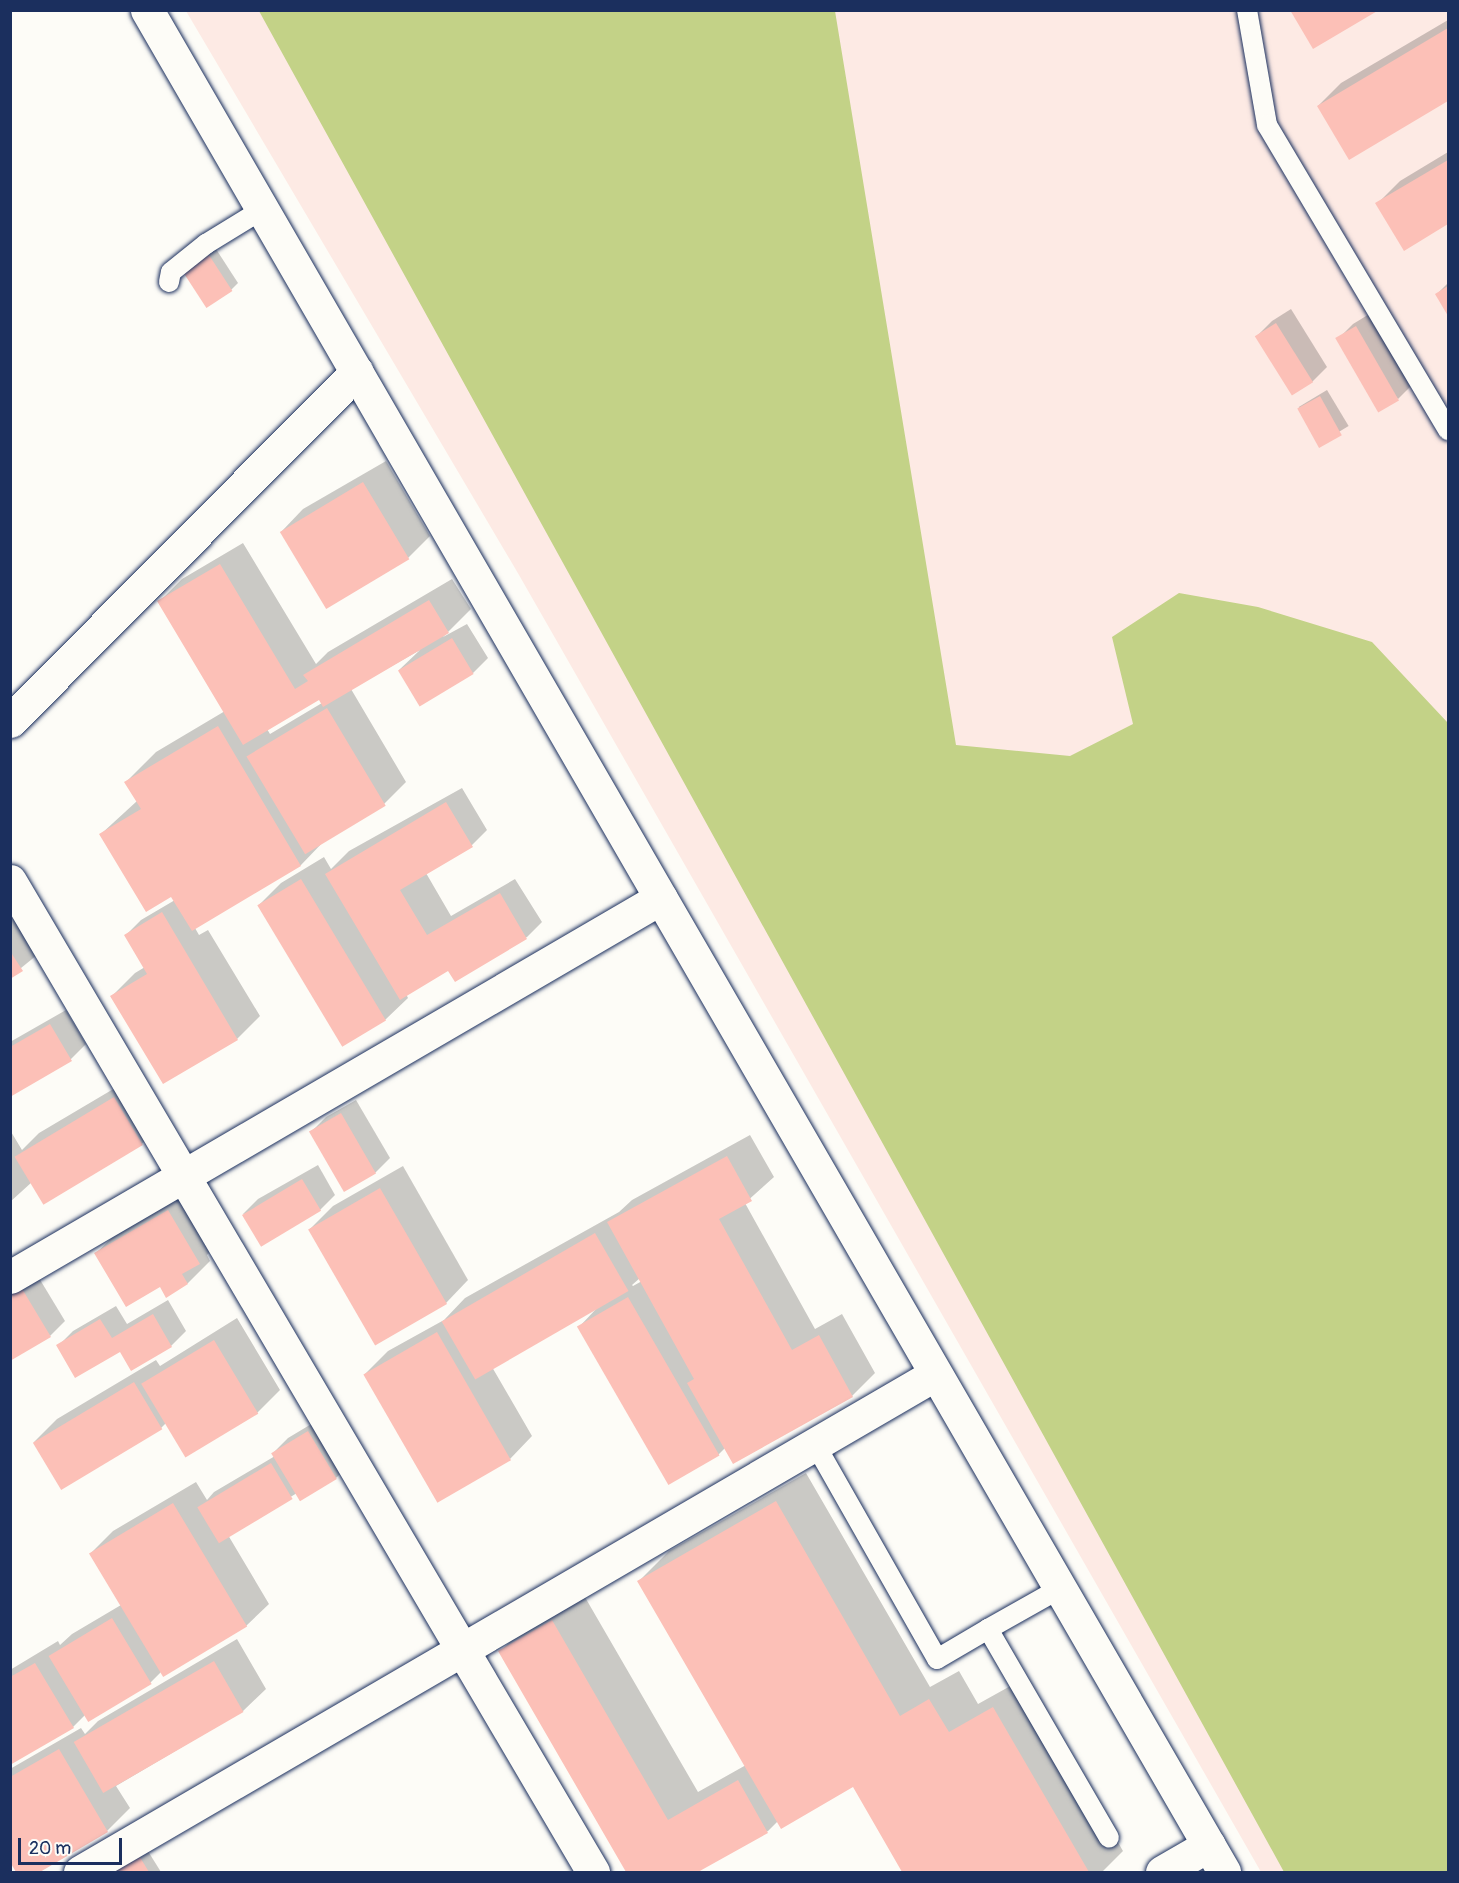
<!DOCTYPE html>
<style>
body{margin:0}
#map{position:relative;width:1459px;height:1883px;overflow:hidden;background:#fdfcf7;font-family:Pangolin,sans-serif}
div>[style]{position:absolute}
.built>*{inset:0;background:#fdeae4}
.green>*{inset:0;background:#c3d287}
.shadow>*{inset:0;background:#0003;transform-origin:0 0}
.building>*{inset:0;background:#fcc0b7;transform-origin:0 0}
.roads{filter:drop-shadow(0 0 2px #1b2f5e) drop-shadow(0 0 2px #1b2f5e)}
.service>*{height:20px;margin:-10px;padding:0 10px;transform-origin:10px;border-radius:10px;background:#fdfcf7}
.minor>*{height:33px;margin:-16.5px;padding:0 16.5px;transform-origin:16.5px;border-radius:16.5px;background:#fdfcf7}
.tertiary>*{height:33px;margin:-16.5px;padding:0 16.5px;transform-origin:16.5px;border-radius:16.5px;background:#fdfcf7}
span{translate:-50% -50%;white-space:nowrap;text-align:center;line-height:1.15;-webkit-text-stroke:4.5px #fdfcf7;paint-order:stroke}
.frame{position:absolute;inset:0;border:12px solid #1b2f5e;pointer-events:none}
.scale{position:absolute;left:18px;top:1838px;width:104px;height:27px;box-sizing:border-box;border:3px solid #1b2f5e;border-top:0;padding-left:8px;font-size:18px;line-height:21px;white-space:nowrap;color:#1b2f5e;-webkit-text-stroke:4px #fdfcf7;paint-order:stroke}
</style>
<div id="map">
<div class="built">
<div style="clip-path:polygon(186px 11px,1448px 11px,1448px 1872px,1261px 1872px,519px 575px)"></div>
</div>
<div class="green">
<div style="clip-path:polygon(259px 11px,835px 11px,956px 745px,1070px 756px,1133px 724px,1112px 637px,1179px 593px,1258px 607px,1372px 642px,1448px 723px,1448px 1872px,1284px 1872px)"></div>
</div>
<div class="shadow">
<div style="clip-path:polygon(1448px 20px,1448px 99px,1349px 158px,1318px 106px,1341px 83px)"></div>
<div style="clip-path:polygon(1448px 152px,1448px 223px,1404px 249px,1377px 204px,1400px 181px)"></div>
<div style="clip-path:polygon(216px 249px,238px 283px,231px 290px,192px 264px)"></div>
<div style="clip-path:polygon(1448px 283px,1448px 313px,1437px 294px)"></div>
<div style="clip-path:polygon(1291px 309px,1327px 367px,1312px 382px,1257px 336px,1272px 321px)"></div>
<div style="clip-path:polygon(1371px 313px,1413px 384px,1398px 399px,1338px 339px,1353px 324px)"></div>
<div style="left:1327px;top:390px;width:42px;height:33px;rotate:59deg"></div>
<div style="clip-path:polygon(386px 461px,430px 536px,408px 558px,281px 532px,303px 509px)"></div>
<div style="clip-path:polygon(evenodd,243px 543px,316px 664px,328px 652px,452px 579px,471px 609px,443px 637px,467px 624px,488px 658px,473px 673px,399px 670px,420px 650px,351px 689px,406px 782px,384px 804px,327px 838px,301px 865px,195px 928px,199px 935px,208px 930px,260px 1016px,237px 1039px,163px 1082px,112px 996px,135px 973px,145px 967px,126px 935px,141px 920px,175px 900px,101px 834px,137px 801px,126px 782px,156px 752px,225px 711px,159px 602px,182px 579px,243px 543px,314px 690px,322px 703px,270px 734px,267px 729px,314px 690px)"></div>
<div style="clip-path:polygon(462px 788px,487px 830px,472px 845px,426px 873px,451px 916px,515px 879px,542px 922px,527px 937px,455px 980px,449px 968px,406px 994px,408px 998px,385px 1020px,259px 905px,281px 883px,324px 857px,331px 869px,349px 851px)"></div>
<div style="clip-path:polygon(14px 916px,37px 955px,10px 977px,10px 918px)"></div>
<div style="clip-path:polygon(66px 1010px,86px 1044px,71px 1059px,10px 1095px,10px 1042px)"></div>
<div style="clip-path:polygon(137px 1075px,165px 1121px,142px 1144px,32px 1182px,10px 1202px,10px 1130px,22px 1150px,39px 1133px)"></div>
<div style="clip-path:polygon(356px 1100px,390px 1158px,375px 1173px,311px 1132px,326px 1117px)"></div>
<div style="clip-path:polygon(evenodd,750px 1135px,774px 1177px,745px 1203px,815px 1329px,842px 1314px,875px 1373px,852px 1396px,733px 1462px,725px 1448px,718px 1455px,669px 1483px,579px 1327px,597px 1308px,492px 1367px,532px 1436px,510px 1459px,365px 1374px,388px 1351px,444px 1320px,465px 1298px,619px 1212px,632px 1200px,750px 1135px,640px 1278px,642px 1281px,633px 1286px,632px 1285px,640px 1278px)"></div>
<div style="clip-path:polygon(318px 1165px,335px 1195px,320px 1210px,243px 1214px,258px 1199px)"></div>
<div style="clip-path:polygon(403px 1166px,468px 1280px,446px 1303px,310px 1229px,333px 1206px)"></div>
<div style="clip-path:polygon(191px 1188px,222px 1240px,207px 1255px,210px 1261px,188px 1283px,167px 1295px,161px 1285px,96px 1253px,119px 1231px)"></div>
<div style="clip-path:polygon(36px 1273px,65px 1321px,50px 1336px,10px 1288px)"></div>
<div style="clip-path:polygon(168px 1300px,186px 1331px,171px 1346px,58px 1346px,73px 1331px,116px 1306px,127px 1324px)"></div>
<div style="clip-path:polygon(237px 1318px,280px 1390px,257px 1413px,186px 1455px,166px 1423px,161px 1428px,34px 1442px,57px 1419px,156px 1360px,160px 1366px)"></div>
<div style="clip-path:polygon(323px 1417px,351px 1463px,336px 1478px,297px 1493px,228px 1535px,269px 1604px,246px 1626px,161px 1672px,150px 1683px,88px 1720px,85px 1715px,73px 1727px,10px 1763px,10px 1670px,58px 1641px,60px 1645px,72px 1634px,121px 1605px,90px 1554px,113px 1531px,196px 1482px,207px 1500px,214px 1492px,275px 1456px,273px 1453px,288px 1438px)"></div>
<div style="clip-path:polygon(806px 1473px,930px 1687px,959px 1671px,978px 1704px,1023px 1679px,1123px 1851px,1102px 1872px,904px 1872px,853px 1785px,778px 1821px,768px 1831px,695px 1872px,628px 1872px,500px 1652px,529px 1622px,582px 1592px,698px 1792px,746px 1765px,639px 1581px,669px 1551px)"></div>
<div style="clip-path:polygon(237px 1639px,266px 1689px,243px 1711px,116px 1786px,130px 1808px,107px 1831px,37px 1872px,18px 1872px,10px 1859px,10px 1769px,81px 1728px,85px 1734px,98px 1721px)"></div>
<div style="clip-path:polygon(146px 1848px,161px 1872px,119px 1872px,116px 1868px)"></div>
</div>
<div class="building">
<div style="clip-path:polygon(1290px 10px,1379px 10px,1313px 49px)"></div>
<div style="clip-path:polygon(1448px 28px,1448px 101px,1349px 160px,1317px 106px)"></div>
<div style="clip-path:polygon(1448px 160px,1448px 224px,1404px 251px,1375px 203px)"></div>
<div style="left:209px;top:255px;width:43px;height:31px;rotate:57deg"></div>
<div style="clip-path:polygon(1448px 286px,1448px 316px,1435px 294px)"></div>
<div style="left:1276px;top:323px;width:70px;height:25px;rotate:58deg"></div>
<div style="left:1356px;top:326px;width:86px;height:24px;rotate:60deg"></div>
<div style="left:1320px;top:396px;width:45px;height:26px;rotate:61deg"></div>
<div style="left:363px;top:482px;width:90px;height:97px;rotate:59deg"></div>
<div style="clip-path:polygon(220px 564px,295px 689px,308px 681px,303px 675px,429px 600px,449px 633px,323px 707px,319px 700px,243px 745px,157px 601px)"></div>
<div style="left:452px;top:638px;width:42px;height:63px;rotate:59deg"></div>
<div style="left:327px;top:708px;width:114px;height:94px;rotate:59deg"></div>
<div style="clip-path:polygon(218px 726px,301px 866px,192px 931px,171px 897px,146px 912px,99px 834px,141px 809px,124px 782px)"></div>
<div style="clip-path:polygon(446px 802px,473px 847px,400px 890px,427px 935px,500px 893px,527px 939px,455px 982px,448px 971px,400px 1000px,325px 874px)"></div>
<div style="left:301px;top:879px;width:165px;height:51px;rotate:59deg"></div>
<div style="clip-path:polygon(162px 912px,238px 1040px,163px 1084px,110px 996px,147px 974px,124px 935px)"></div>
<div style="clip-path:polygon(10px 951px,23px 971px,10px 979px)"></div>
<div style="clip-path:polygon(50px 1024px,72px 1061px,10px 1097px,10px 1047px)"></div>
<div style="left:114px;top:1097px;width:56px;height:116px;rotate:59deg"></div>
<div style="left:341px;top:1113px;width:70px;height:37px;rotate:60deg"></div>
<div style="clip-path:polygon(727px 1156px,752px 1201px,719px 1219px,792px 1350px,819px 1335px,853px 1397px,733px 1464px,687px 1383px,694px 1379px,607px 1222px)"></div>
<div style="left:302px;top:1179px;width:37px;height:70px;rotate:59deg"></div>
<div style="left:380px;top:1188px;width:134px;height:83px;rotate:60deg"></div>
<div style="clip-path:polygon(168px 1210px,200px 1264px,182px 1274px,188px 1284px,166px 1298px,160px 1287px,126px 1307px,94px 1253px)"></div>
<div style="left:595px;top:1233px;width:67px;height:177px;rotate:60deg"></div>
<div style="clip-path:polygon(21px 1287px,51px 1337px,10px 1361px,10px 1293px)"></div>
<div style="left:628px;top:1297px;width:183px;height:59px;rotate:60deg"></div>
<div style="clip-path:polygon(153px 1314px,172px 1347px,131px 1371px,120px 1352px,75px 1378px,56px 1345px,100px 1319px,112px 1338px)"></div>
<div style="left:437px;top:1332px;width:148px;height:85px;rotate:60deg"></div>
<div style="left:214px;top:1340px;width:86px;height:85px;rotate:59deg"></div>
<div style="left:134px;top:1382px;width:55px;height:118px;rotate:59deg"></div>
<div style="left:308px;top:1431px;width:56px;height:43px;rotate:59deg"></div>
<div style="left:271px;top:1463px;width:42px;height:86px;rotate:59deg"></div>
<div style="clip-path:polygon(776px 1501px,900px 1716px,929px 1699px,949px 1732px,993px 1707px,1089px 1872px,902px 1872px,853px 1787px,781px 1829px,637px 1581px)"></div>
<div style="left:173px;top:1503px;width:144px;height:98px;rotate:59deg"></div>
<div style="left:112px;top:1618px;width:77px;height:74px;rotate:59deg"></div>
<div style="clip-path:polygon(552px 1620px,668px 1820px,738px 1780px,768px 1833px,698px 1872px,626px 1872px,498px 1651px)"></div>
<div style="left:214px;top:1661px;width:59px;height:162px;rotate:60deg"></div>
<div style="clip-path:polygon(35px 1663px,74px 1728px,10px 1765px,10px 1677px)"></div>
<div style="clip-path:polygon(59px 1749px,108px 1832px,40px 1872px,16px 1872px,10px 1862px,10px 1777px)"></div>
<div style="clip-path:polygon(138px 1854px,149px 1872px,117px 1872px,114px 1868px)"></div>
</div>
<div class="roads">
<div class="service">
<div style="left:1247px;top:10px;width:117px;rotate:80.1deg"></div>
<div style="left:1267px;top:125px;width:355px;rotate:59.3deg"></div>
<div style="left:169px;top:282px;width:10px;rotate:-79deg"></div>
<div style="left:171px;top:272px;width:45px;rotate:-38.7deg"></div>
<div style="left:206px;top:244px;width:67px;rotate:-31.6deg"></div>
<div style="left:815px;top:1444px;width:247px;rotate:60.4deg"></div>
<div style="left:937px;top:1659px;width:59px;rotate:-30.5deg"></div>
<div style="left:988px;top:1629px;width:241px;rotate:59.9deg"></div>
<div style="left:988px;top:1629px;width:81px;rotate:-29.4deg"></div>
</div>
<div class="minor">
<div style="left:10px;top:721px;width:492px;rotate:-45.2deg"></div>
<div style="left:10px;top:881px;width:1150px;rotate:59.53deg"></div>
<div style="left:10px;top:1277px;width:753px;rotate:-30.21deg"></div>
<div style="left:80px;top:1872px;width:988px;rotate:-30.2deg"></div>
<div style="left:1162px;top:1872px;width:54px;rotate:-29.9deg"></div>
</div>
<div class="tertiary">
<div style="left:147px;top:10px;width:2151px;rotate:59.95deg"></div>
</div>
</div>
<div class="frame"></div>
<div class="scale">20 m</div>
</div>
